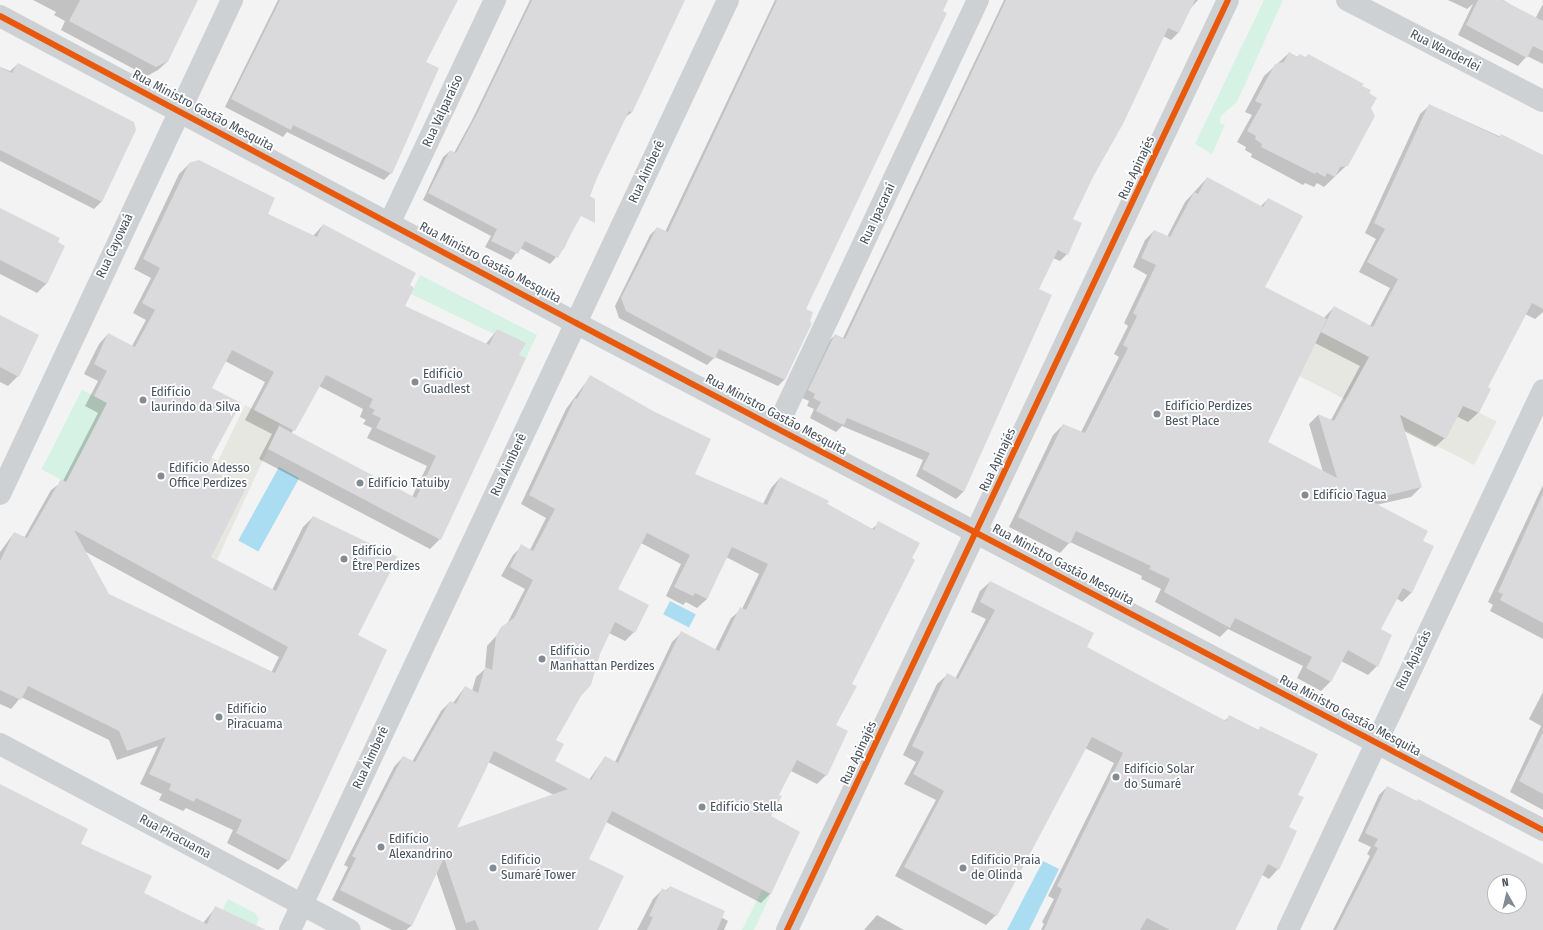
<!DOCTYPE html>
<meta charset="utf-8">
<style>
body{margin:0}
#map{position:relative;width:1543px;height:930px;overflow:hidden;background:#f3f3f3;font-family:"Fira Sans Condensed",sans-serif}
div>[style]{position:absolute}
.commercial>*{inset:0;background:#e6e7e1;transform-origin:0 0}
.green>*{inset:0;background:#d6f2e4;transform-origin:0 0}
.water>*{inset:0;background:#aaddf2;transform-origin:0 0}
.shadow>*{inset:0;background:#0003}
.building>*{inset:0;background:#dadadc}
.minor>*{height:22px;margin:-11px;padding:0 11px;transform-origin:11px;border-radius:11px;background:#ced1d4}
.tertiary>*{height:22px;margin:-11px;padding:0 11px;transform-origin:11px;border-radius:11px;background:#ced1d4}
.cycleway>*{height:6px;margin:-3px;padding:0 3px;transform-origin:3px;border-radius:3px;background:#e8590c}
.dots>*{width:11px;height:11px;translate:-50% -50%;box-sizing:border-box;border:2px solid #fff;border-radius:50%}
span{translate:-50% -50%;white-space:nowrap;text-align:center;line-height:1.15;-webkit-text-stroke:3.5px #fff;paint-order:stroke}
.street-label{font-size:13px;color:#485360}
.poi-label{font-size:13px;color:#485360}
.left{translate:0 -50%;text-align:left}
.north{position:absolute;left:1487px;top:874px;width:40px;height:40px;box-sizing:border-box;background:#fff;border:1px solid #b6babf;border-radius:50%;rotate:352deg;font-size:11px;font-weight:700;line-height:16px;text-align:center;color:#485360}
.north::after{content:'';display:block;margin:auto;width:14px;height:18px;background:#848b93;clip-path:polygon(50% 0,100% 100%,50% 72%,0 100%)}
</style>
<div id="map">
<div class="commercial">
<div style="left:1321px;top:332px;width:197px;height:49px;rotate:27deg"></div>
<div style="clip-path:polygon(82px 390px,218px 461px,245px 405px,280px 423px,217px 560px,43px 470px)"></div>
</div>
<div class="green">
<div style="clip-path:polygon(1264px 0,1283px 0,1237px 102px,1221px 116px,1220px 123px,1225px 125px,1212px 154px,1195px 144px)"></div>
<div style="clip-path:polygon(420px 275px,537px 335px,526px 358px,519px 355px,525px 343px,497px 329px,494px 334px,411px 294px)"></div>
<div style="left:82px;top:390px;width:28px;height:89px;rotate:27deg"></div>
<div style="clip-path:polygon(762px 890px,771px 894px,754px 930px,742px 930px)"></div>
<div style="clip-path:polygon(228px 899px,255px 913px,259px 919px,255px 928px,237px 916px,235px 919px,221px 913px)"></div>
</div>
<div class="water">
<div style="left:279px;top:467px;width:23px;height:84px;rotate:29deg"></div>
<div style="left:670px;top:601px;width:29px;height:15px;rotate:27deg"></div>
<div style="clip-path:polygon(1043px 861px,1059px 869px,1029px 930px,1007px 930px)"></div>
</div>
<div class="shadow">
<div style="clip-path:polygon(33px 0,197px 0,168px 61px,158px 70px,147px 76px,61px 30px,65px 21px,54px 15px,56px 12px)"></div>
<div style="clip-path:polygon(278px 0,456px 0,425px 62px,391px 173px,384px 180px,287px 132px,283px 137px,225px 107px)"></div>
<div style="clip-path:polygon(530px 0,684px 0,631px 113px,624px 118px,564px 248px,550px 264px,520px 248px,511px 260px,485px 247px,491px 236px,423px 200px,443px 157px,450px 151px,454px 153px,472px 120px)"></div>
<div style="clip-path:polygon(775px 0,865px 0,805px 310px,785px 379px,778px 386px,715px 357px,707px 365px,619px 318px,615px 306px,650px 235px,657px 228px,665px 232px)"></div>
<div style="clip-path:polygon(1004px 0,1198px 0,1189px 10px,1178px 33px,1171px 40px,1163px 36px,1071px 219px,1067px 254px,1060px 261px,1053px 258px,1038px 289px,1051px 296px,963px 492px,956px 499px,916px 476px,923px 460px,842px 426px,836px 432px,810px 418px,814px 409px,807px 406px,809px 401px,802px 398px,828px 342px,835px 335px,843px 338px)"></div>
<div style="clip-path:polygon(1448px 0,1503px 0,1535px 19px,1543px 4px,1543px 64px,1527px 56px,1518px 66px,1458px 35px,1473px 4px,1467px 9px)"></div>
<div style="clip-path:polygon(1289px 53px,1297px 57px,1300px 55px,1361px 86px,1367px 94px,1370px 108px,1347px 165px,1324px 187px,1317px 183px,1314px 187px,1305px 183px,1303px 185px,1251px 157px,1252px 154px,1245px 150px,1246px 147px,1237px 142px,1252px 115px,1245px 112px,1264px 76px)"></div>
<div style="clip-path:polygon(18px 64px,135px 130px,101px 202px,94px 209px,0 161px,0 67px,10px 71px)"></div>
<div style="clip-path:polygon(evenodd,1430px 105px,1543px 156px,1543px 312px,1535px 319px,1525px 314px,1487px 387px,1490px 389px,1478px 413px,1468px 422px,1456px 416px,1445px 438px,1435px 447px,1404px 431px,1421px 487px,1411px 497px,1376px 505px,1422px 541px,1412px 592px,1402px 602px,1396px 598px,1379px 630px,1377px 666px,1368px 675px,1341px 661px,1330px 682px,1321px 691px,1297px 678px,1303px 666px,1228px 629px,1220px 637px,1155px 602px,1161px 589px,1141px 579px,1142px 576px,1070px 542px,1060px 553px,1009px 527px,1053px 435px,1063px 425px,1081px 432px,1119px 357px,1114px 354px,1128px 326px,1124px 323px,1147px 275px,1133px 267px,1145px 240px,1154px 231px,1167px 237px,1185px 202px,1207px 178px,1260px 207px,1268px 199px,1264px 288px,1323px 319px,1334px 307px,1370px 326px,1390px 288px,1359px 272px,1376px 239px,1365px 233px,1420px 114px,1430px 105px,1315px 343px,1360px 366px,1331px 420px,1318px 415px,1309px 424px,1323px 472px,1267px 443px,1315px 343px)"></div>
<div style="clip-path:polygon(evenodd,189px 164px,267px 214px,313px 236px,323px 225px,408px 286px,404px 306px,485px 345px,497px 330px,518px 356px,440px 539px,430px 549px,259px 459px,272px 434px,245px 420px,265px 382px,225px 361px,211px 388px,205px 469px,209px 557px,272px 590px,303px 527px,313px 517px,357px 635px,288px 860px,278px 870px,227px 843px,233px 830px,186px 808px,183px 811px,159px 800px,162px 794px,140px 784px,158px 746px,117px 760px,109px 740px,21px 697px,11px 709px,0 704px,0 552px,14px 533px,24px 538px,51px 490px,63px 481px,98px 413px,85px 406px,98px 381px,84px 374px,99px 344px,108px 334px,132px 346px,146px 320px,133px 313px,151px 278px,134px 269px,179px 174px,189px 164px,319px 386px,363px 409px,360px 417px,366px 420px,363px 424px,372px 428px,367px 438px,427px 466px,412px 497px,291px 434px,319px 386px,189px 164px,84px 551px,279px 657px,271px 673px,108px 595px,84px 551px)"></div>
<div style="clip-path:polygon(0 220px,47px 283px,37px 293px,0 274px)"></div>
<div style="clip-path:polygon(0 316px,18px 376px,8px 386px,0 382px)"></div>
<div style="clip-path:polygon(evenodd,590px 377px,693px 474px,763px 504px,771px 488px,780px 478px,872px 529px,879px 523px,914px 560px,851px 684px,835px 726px,826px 775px,817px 784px,791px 771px,778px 795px,770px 817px,798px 832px,770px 894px,761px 903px,606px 822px,588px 860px,597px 930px,456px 930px,436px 872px,411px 926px,406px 930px,392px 930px,332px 900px,348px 867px,344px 865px,394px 767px,403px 757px,412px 762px,441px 711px,450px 702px,453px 703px,465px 687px,472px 691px,476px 677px,485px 669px,487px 646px,507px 624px,525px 589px,501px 576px,513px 555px,522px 546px,530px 550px,546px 518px,521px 504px,566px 409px,590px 377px,641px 543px,681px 564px,666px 596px,683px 605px,686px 602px,697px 608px,707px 599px,726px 557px,759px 574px,742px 609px,731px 618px,715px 650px,681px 633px,672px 642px,615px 762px,605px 757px,589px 780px,554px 761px,555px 740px,580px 696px,609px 633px,625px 641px,634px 632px,616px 590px,641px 543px,590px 377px,488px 762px,554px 795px,455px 829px,488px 762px)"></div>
<div style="clip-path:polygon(1543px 485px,1543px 639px,1490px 611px,1493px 605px,1488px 602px)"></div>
<div style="clip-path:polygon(990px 582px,1085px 648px,1224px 721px,1229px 717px,1258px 730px,1261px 728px,1297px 795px,1278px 869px,1269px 879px,1262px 875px,1235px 930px,1041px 930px,1044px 924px,1042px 922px,1054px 899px,1048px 896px,1114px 763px,1085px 748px,996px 915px,986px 925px,895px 876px,936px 800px,904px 784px,916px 762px,903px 755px,937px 684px,947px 675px,955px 679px,986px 619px,971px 612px,980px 591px)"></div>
<div style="clip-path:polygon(1543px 692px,1543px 810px,1510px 792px,1541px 726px,1529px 719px)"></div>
<div style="clip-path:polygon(0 785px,143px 893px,203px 923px,216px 907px,253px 930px,0 930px)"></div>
<div style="clip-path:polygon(evenodd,1387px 787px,1543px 865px,1543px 930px,1333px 930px,1370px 856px,1367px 854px,1371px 847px,1358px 841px,1379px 795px,1387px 787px,1495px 882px,1519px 882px,1519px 906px,1495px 906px,1495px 882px)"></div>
<div style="clip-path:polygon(670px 887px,728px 921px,724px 930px,637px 930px,653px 899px,662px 890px,665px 891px)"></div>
<div style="clip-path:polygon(877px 915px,904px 930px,864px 930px)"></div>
</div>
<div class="building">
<div style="clip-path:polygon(80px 0,198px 0,168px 61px,156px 67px,69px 21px)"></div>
<div style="clip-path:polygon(280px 0,458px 0,426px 62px,439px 68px,392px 174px,293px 125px,291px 130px,231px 99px)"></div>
<div style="clip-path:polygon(532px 0,685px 0,632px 113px,629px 111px,597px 178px,590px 196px,595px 199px,595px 223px,581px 216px,558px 258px,525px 241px,518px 254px,491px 241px,497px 229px,428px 193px,450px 150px,456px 153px,478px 112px)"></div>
<div style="clip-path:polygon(777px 0,948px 0,943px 11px,947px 13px,806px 309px,813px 312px,810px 322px,812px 323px,785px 380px,719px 349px,715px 359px,626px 311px,621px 298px,657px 227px,668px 232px)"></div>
<div style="clip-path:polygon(1006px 0,1195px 0,1179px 33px,1168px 28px,1123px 124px,1093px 177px,1073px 219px,1082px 223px,1068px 255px,1058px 250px,1039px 289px,1052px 295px,964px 492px,922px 469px,930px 453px,847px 418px,844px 425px,835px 421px,816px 411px,821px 402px,813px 398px,815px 394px,808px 390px,835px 334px,845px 339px)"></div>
<div style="clip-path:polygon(1478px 0,1502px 0,1543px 21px,1543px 51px,1533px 46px,1527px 58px,1466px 25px)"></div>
<div style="clip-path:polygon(1289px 52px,1298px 57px,1299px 54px,1306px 57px,1308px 54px,1364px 84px,1362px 86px,1371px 90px,1369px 93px,1377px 98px,1371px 108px,1375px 116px,1348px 166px,1340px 167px,1335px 177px,1327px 173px,1325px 177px,1316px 172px,1315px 174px,1261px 147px,1262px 144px,1255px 139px,1256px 136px,1247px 131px,1262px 104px,1255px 101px,1275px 64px,1284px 62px)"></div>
<div style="clip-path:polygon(18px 63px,134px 122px,136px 130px,102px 202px,0 150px,0 67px,12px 73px)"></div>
<div style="clip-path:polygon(1429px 104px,1499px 137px,1501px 134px,1543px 155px,1543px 309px,1532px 303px,1488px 387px,1491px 389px,1479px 413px,1463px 406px,1446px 439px,1400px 415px,1422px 487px,1369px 500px,1428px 531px,1423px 541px,1434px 546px,1412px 593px,1403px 588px,1381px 629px,1392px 635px,1378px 667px,1348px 650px,1331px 682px,1306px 668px,1312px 657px,1235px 618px,1230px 628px,1164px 592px,1170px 579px,1149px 569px,1151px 566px,1076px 531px,1070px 544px,1018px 517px,1063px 424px,1085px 433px,1128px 348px,1123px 345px,1137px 316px,1133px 313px,1156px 265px,1141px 258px,1154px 230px,1170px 237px,1194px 192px,1198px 194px,1207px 177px,1263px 207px,1268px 198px,1303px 216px,1265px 287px,1327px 319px,1268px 442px,1337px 478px,1318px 414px,1334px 421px,1369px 357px,1321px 332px,1334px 306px,1373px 327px,1398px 279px,1367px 262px,1385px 229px,1374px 223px)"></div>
<div style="clip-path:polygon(evenodd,199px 160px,275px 198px,268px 214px,317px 237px,323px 224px,416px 273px,410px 285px,414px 288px,405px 306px,489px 345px,497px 329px,526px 343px,519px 355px,526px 358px,441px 540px,268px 449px,279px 426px,416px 498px,436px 456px,376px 428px,381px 418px,372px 414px,375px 410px,369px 407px,373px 399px,326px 375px,295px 431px,254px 410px,274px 372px,232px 350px,212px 388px,241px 403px,206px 468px,246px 488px,211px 557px,276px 591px,313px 516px,398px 557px,358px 635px,387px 650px,289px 861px,236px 833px,242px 820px,196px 798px,194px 802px,169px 790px,171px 784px,149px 774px,166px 737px,127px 751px,119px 731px,28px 686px,21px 700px,0 690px,0 561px,14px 532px,27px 538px,61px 479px,66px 482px,107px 403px,94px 396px,107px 371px,94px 364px,108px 333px,135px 347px,155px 310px,142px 303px,160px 268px,143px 259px,189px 163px,199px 160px,74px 530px,288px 647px,275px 673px,109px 594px,74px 530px)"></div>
<div style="clip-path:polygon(0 208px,60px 238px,58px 242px,65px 246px,47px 284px,0 260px)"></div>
<div style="clip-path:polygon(0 315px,39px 335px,19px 377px,0 367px)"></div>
<div style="clip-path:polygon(evenodd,590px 375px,653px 411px,711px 439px,695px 474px,767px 505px,780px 477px,829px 501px,827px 504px,874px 530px,878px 521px,920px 543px,912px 558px,915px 560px,852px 684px,857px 686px,836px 725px,848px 731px,827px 776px,797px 760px,779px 795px,782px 796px,771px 816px,800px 832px,771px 894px,612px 811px,589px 859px,624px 876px,598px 930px,479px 930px,475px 920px,466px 923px,444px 858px,412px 926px,340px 890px,356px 858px,352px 856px,403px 756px,415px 762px,450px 701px,456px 704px,465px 686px,478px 693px,485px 667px,492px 670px,496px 636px,501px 627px,514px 618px,533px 580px,510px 567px,521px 544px,533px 551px,555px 509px,529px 495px,575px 398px,577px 399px,590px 375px,647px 533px,690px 555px,674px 587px,693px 596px,695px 593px,707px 599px,732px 547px,768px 564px,746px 610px,740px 607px,719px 651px,681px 631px,618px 763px,605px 756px,591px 780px,555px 761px,564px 744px,556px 740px,581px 696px,591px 685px,600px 654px,615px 622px,635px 633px,649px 605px,618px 589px,647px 533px,590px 375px,494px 751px,568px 789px,457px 828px,485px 771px,494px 751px)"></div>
<div style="clip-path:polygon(1543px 493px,1543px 623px,1500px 600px,1503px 594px,1498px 592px)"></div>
<div style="clip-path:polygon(990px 581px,1094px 633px,1087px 647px,1186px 700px,1226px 721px,1229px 715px,1259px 730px,1260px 726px,1318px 754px,1298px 795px,1304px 797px,1289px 827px,1297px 831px,1279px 870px,1268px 864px,1235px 930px,1170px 930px,1147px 918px,1140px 930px,1044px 930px,1062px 889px,1057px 886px,1123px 753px,1092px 737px,997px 916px,904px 867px,944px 791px,913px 774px,924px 752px,912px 746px,947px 673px,958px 679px,995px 610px,980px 602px)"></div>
<div style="clip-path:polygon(1543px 732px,1543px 794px,1519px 781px)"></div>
<div style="clip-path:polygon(0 784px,88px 829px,81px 844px,152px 876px,144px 893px,207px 924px,215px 906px,266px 930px,0 930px)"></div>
<div style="clip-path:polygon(evenodd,1387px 786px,1417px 801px,1418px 799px,1543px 864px,1543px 930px,1336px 930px,1378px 848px,1374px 846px,1378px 839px,1365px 833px,1387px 786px,1495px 882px,1519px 882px,1519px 906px,1495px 906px,1495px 882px)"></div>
<div style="clip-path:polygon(670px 886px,725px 911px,717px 930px,647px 930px,653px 917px,649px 916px,662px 888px,667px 891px)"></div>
</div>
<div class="minor">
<div style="left:0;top:16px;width:653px;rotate:28.06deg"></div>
<div style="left:576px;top:323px;width:1092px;rotate:27.67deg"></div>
<div style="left:390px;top:222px;width:246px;rotate:-64.7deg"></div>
<div style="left:777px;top:427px;width:472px;rotate:-64.8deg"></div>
<div style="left:0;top:494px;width:546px;rotate:-64.84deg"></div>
<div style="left:0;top:744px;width:396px;rotate:28deg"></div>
<div style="left:290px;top:930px;width:1028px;rotate:-64.78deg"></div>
<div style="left:1288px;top:930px;width:597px;rotate:-64.72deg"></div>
</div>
<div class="tertiary">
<div style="left:1347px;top:0;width:220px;rotate:27.3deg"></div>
<div style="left:787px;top:930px;width:1029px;rotate:-64.63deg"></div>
</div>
<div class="cycleway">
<div style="left:0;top:16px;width:653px;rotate:28.06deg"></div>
<div style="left:576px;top:323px;width:1092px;rotate:27.67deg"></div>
<div style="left:787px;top:930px;width:1029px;rotate:-64.63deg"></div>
</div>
<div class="dots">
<div style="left:415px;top:382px;background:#848b93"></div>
<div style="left:143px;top:400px;background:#848b93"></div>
<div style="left:1157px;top:414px;background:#848b93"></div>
<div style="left:161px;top:476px;background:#848b93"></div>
<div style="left:360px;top:483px;background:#848b93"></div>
<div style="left:1305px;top:495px;background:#848b93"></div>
<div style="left:344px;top:559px;background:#848b93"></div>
<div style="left:542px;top:659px;background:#848b93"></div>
<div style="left:219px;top:717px;background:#848b93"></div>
<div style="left:1116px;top:777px;background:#848b93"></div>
<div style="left:702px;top:807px;background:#848b93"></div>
<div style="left:381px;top:847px;background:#848b93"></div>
<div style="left:493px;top:868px;background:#848b93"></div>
<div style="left:963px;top:868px;background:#848b93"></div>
</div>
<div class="street-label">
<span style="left:1445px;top:51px;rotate:27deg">Rua Wanderlei</span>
<span style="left:203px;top:111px;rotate:28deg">Rua Ministro Gastão Mesquita</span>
<span style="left:443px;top:111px;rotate:-65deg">Rua Valparaíso</span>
<span style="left:1137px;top:168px;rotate:-65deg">Rua Apinajés</span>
<span style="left:647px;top:172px;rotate:-65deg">Rua Aimberê</span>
<span style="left:878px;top:214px;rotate:-65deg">Rua Ipacaraí</span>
<span style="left:115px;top:246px;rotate:-65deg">Rua Cayowaá</span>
<span style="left:490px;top:263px;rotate:28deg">Rua Ministro Gastão Mesquita</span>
<span style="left:776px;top:415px;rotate:28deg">Rua Ministro Gastão Mesquita</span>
<span style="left:998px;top:460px;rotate:-65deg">Rua Apinajés</span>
<span style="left:509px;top:465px;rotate:-65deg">Rua Aimberê</span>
<span style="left:1063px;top:565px;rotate:28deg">Rua Ministro Gastão Mesquita</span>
<span style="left:1414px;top:660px;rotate:-64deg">Rua Apiacás</span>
<span style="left:1350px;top:716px;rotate:28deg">Rua Ministro Gastão Mesquita</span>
<span style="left:859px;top:753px;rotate:-65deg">Rua Apinajés</span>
<span style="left:371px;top:758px;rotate:-65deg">Rua Aimberê</span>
<span style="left:175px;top:837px;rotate:28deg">Rua Piracuama</span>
</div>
<div class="poi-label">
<span class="left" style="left:423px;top:382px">Edifício<br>Guadlest</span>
<span class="left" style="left:151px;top:400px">Edifício<br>laurindo da Silva</span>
<span class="left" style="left:1165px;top:414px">Edifício Perdizes<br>Best Place</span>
<span class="left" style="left:169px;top:476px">Edifício Adesso<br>Office Perdizes</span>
<span class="left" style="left:368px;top:483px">Edifício Tatuiby</span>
<span class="left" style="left:1313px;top:495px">Edifício Tagua</span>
<span class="left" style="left:352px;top:559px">Edifício<br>Être Perdizes</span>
<span class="left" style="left:550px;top:659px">Edifício<br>Manhattan Perdizes</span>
<span class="left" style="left:227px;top:717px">Edifício<br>Piracuama</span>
<span class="left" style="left:1124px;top:777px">Edifício Solar<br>do Sumaré</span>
<span class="left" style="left:710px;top:807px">Edifício Stella</span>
<span class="left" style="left:389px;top:847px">Edifício<br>Alexandrino</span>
<span class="left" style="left:501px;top:868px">Edifício<br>Sumaré Tower</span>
<span class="left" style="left:971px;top:868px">Edifício Praia<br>de Olinda</span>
</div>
<div class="north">N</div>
</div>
